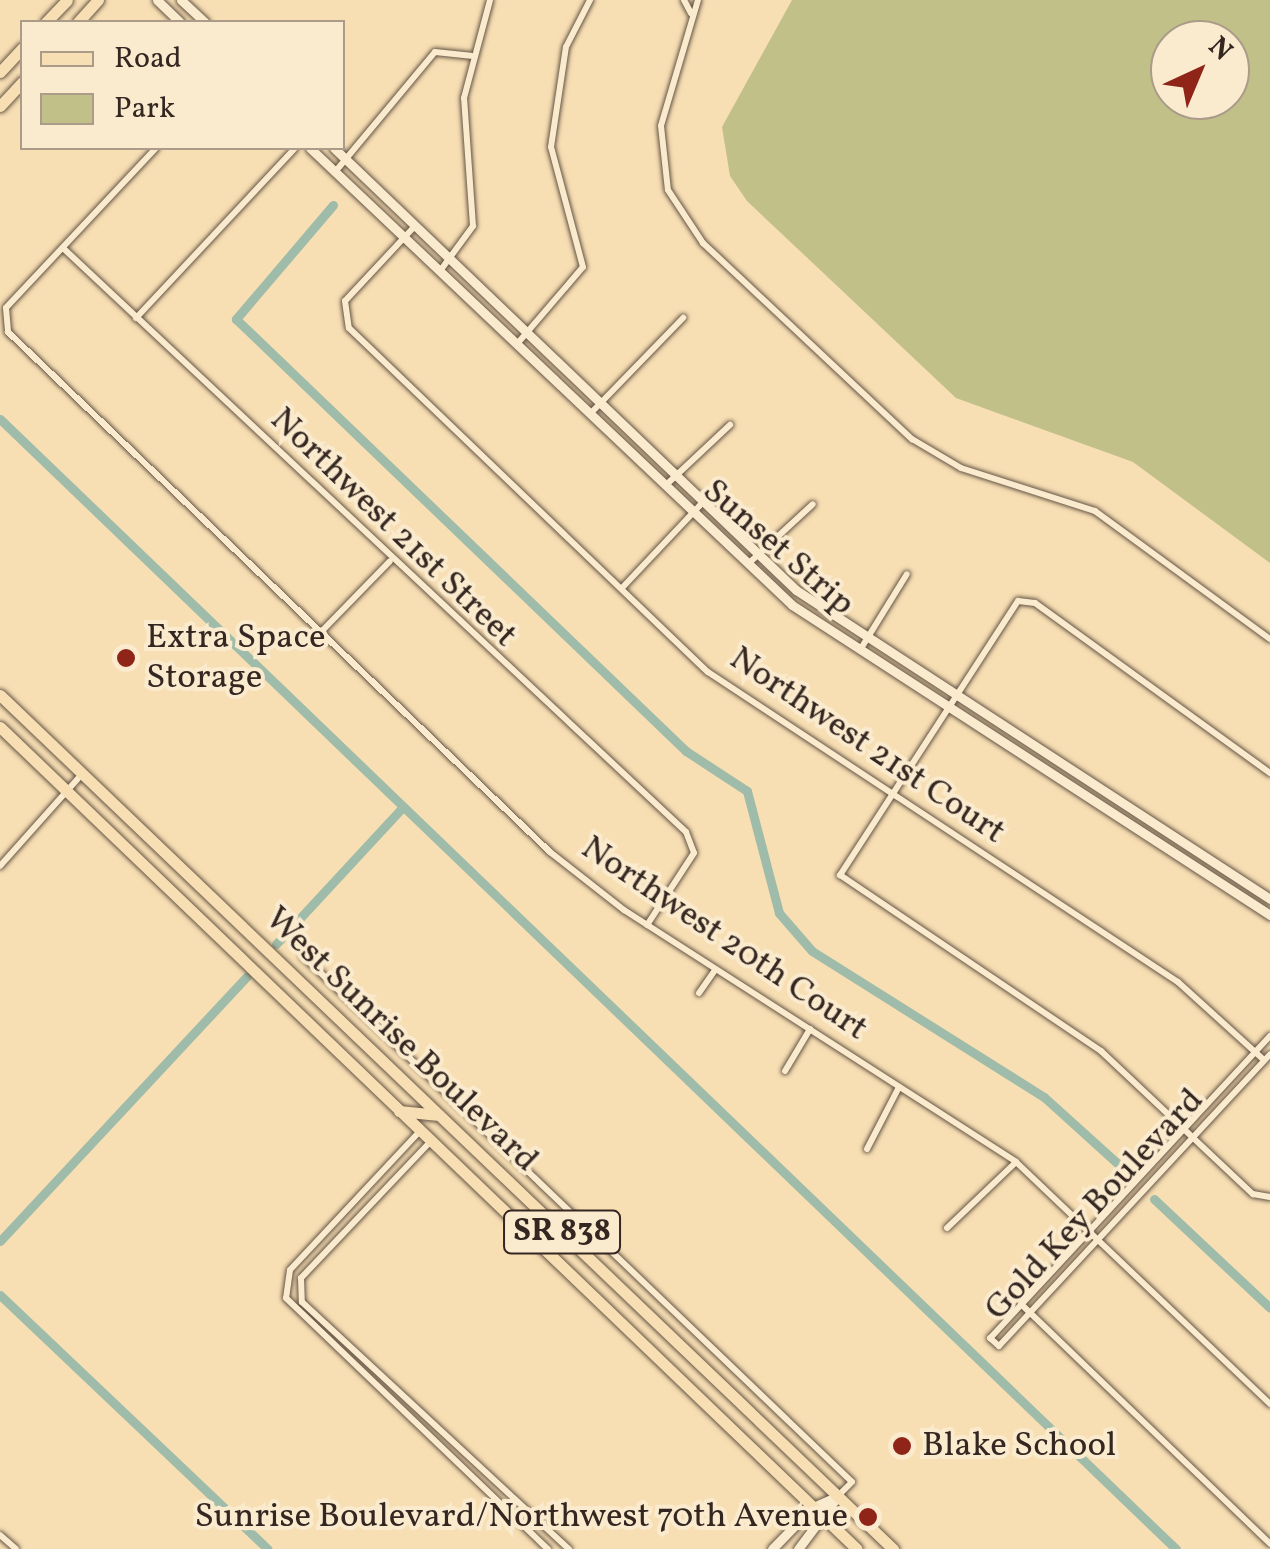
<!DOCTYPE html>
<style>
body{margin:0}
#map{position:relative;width:1270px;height:1549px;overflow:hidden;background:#f7deb3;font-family:Vollkorn,serif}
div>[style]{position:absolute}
.green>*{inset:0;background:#c1c089}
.canal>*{height:9px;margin:-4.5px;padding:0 4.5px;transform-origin:4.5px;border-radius:4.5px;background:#9ebca9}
.roads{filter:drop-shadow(0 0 2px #655546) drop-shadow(0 0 2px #655546)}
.minor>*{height:6px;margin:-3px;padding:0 3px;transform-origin:3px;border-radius:3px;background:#faeace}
.tertiary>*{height:9px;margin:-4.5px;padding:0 4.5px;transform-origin:4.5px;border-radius:4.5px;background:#faeace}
.primary>*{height:11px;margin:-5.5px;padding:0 5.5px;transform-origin:5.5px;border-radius:5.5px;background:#f7deb3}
.trunk>*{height:11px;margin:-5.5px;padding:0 5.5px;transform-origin:5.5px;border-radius:5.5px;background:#f7deb3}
.dots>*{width:28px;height:28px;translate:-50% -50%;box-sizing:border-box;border:5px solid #faeace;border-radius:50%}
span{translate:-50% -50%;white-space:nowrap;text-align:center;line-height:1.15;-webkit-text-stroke:8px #faeace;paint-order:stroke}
.shield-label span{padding:2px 8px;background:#faeace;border:2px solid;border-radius:8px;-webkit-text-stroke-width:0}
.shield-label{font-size:32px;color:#342721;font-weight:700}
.street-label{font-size:35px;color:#342721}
.poi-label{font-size:35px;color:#342721}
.left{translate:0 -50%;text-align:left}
.right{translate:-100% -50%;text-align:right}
.legend{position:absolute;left:20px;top:20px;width:325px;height:130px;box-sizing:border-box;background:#faeace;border:2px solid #ab9c89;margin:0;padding:12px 18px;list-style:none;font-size:30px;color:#342721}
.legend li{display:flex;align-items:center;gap:20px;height:50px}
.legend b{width:50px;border:2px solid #ab9c89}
.north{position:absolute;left:1150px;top:20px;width:100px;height:100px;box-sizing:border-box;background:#faeace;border:2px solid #ab9c89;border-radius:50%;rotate:44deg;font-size:28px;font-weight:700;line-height:40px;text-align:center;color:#342721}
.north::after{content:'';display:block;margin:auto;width:35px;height:45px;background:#8f2418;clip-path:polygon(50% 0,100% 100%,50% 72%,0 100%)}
</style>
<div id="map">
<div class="green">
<div style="clip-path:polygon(evenodd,792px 0,1270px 0,1270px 563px,1133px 462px,956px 398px,747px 201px,730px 176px,722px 127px,792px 0,1230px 40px,1230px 100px,1170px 100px,1170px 40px,1230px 40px)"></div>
</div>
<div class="canal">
<div style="left:333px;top:205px;width:150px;rotate:130.4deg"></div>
<div style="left:236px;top:319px;width:624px;rotate:43.83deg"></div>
<div style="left:686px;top:751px;width:73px;rotate:33.3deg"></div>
<div style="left:747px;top:791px;width:126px;rotate:75.3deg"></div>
<div style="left:779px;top:913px;width:50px;rotate:49deg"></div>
<div style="left:812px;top:951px;width:274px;rotate:32.2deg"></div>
<div style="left:1044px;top:1097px;width:112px;rotate:42.1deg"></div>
<div style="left:0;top:419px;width:1631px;rotate:43.86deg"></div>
<div style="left:276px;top:944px;width:187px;rotate:-47.2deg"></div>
<div style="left:1154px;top:1199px;width:159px;rotate:43.2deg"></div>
<div style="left:0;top:1241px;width:362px;rotate:-47deg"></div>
<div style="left:0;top:1295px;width:369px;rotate:43.5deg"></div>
</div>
<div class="roads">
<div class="minor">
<div style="left:684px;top:0;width:15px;rotate:62deg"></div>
<div style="left:698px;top:0;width:131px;rotate:106.4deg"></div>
<div style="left:661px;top:126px;width:64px;rotate:83.8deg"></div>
<div style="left:668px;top:190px;width:64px;rotate:56.6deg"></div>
<div style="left:703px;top:243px;width:287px;rotate:43.2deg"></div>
<div style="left:912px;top:439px;width:57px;rotate:30.6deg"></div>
<div style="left:961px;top:468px;width:141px;rotate:17.8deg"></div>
<div style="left:1095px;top:511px;width:217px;rotate:36.2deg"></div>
<div style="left:156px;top:148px;width:219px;rotate:133.2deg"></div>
<div style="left:6px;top:308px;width:24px;rotate:85deg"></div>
<div style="left:8px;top:332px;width:751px;rotate:43.81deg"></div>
<div style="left:550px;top:852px;width:94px;rotate:38.1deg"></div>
<div style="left:624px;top:910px;width:466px;rotate:32.7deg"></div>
<div style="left:1016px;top:1162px;width:351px;rotate:43.6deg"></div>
<div style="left:335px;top:172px;width:156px;rotate:-50.2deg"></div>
<div style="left:435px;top:52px;width:36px;rotate:6deg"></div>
<div style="left:414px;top:227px;width:101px;rotate:133deg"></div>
<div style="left:345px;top:301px;width:27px;rotate:82deg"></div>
<div style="left:349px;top:328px;width:497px;rotate:43.8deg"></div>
<div style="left:708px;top:672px;width:563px;rotate:33.41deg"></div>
<div style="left:1178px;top:982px;width:116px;rotate:42.2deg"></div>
<div style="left:63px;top:248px;width:854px;rotate:43.15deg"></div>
<div style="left:686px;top:832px;width:22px;rotate:69deg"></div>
<div style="left:694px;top:853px;width:86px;rotate:123.1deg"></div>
<div style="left:440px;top:271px;width:56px;rotate:-53.7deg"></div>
<div style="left:473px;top:226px;width:128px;rotate:-94deg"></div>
<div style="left:464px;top:98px;width:101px;rotate:-75.1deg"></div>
<div style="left:136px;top:318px;width:233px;rotate:-46.9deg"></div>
<div style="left:517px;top:344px;width:101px;rotate:-49.4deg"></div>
<div style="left:583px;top:267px;width:124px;rotate:-104.9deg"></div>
<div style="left:551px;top:147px;width:101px;rotate:-81.5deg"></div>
<div style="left:566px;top:47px;width:53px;rotate:-62.9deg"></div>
<div style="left:590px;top:414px;width:134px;rotate:-45.9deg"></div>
<div style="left:666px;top:485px;width:88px;rotate:-43.2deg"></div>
<div style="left:748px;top:564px;width:88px;rotate:-42.7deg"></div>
<div style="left:622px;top:588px;width:117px;rotate:-46.7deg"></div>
<div style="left:320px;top:633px;width:100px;rotate:-45.8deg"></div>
<div style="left:860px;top:650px;width:89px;rotate:-58.3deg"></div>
<div style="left:1270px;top:773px;width:290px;rotate:-144.1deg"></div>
<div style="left:1035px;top:603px;width:17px;rotate:-173deg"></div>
<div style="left:1018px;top:601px;width:327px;rotate:123deg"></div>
<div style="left:840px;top:875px;width:315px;rotate:34deg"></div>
<div style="left:1101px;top:1051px;width:209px;rotate:43.3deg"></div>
<div style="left:1253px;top:1194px;width:17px;rotate:10deg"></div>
<div style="left:0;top:866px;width:123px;rotate:-48.3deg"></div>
<div style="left:303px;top:956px;width:760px;rotate:43.77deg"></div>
<div style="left:852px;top:1482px;width:18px;rotate:135deg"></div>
<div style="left:699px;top:993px;width:29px;rotate:-55deg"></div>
<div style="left:1270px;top:1036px;width:412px;rotate:132.8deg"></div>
<div style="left:990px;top:1338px;width:12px;rotate:42deg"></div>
<div style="left:999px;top:1346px;width:398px;rotate:-47.1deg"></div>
<div style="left:785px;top:1071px;width:49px;rotate:-59.2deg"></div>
<div style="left:420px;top:1131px;width:190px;rotate:133.1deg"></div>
<div style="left:290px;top:1270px;width:28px;rotate:98deg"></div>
<div style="left:286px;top:1298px;width:363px;rotate:43.8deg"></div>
<div style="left:431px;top:1141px;width:189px;rotate:133.5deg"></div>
<div style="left:301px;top:1278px;width:24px;rotate:88deg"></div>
<div style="left:302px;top:1302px;width:364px;rotate:42.8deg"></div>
<div style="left:867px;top:1149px;width:70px;rotate:-62.7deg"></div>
<div style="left:947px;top:1228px;width:95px;rotate:-43.7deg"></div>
<div style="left:1021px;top:1304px;width:346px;rotate:43.9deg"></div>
<div style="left:0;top:1535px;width:21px;rotate:41deg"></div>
</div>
<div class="tertiary">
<div style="left:157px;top:0;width:32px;rotate:44deg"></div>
<div style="left:181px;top:0;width:33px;rotate:43deg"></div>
<div style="left:310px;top:148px;width:664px;rotate:43.47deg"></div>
<div style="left:792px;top:605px;width:570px;rotate:32.96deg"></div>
<div style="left:334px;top:148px;width:639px;rotate:43.73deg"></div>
<div style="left:796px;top:590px;width:566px;rotate:33.1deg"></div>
<div style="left:772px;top:1549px;width:59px;rotate:-45.7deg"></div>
<div style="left:813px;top:1507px;width:27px;rotate:-24deg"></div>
<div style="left:798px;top:1549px;width:66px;rotate:-53deg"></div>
</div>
<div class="primary">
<div style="left:46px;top:22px;width:30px;rotate:-46deg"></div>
<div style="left:78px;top:22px;width:30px;rotate:-48deg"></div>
<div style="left:0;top:72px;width:33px;rotate:-47deg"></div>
<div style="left:0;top:106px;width:33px;rotate:-47deg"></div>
</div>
<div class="trunk">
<div style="left:0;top:695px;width:1236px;rotate:43.72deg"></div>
<div style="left:0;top:727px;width:1187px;rotate:43.81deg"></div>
<div style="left:399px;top:1111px;width:40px;rotate:5.7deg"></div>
</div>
</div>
<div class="dots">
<div style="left:126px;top:658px;background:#8f2418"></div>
<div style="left:902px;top:1446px;background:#8f2418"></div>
<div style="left:868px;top:1517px;background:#8f2418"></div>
</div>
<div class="shield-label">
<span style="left:562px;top:1232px">SR 838</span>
</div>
<div class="street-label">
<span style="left:393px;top:528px;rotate:44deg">Northwest 21st Street</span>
<span style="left:778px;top:548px;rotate:41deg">Sunset Strip</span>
<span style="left:867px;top:746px;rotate:34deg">Northwest 21st Court</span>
<span style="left:724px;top:939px;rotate:34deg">Northwest 20th Court</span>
<span style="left:401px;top:1040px;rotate:44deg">West Sunrise Boulevard</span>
<span style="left:1095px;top:1205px;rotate:-47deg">Gold Key Boulevard</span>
</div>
<div class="poi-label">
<span class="left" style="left:146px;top:658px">Extra Space<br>Storage</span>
<span class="left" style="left:922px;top:1446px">Blake School</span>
<span class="right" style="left:848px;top:1517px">Sunrise Boulevard/Northwest 70th Avenue</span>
</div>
<ul class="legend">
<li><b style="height:12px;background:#f7deb3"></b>Road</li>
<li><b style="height:28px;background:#c1c089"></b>Park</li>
</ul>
<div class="north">N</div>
</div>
